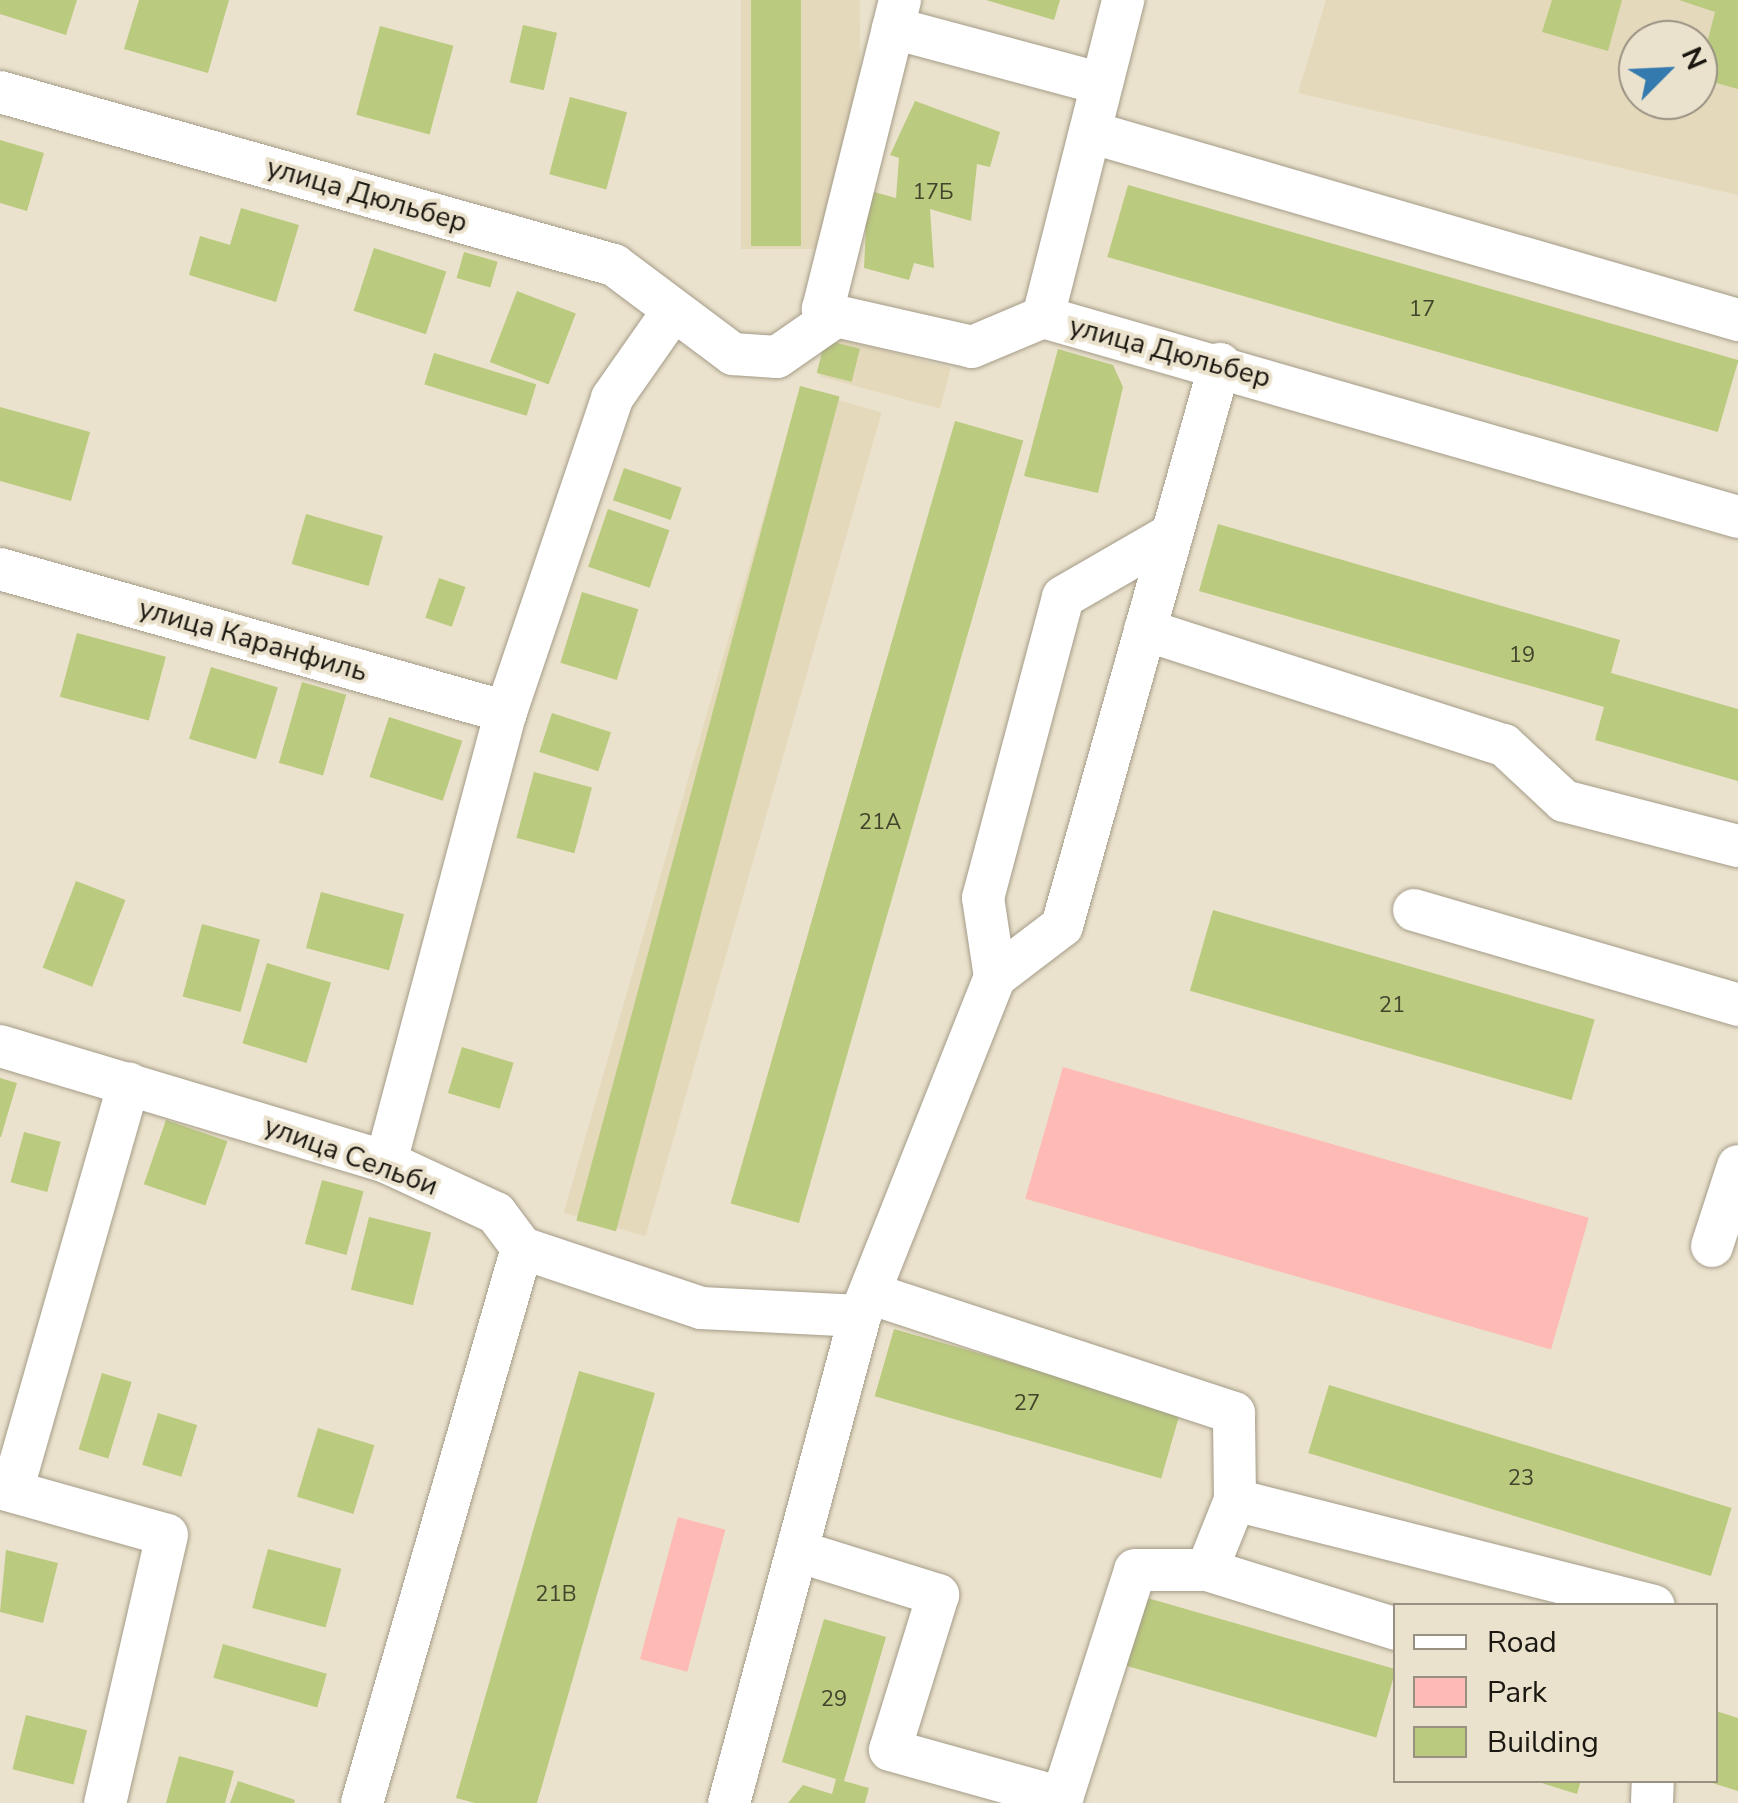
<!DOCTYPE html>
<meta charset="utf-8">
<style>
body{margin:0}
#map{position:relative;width:1738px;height:1803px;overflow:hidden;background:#ebe2cd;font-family:"Nunito Sans",sans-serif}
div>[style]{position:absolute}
.built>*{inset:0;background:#e5d9bc;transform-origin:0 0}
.green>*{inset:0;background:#febab5;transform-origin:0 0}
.building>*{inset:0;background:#baca7f;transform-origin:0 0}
.roads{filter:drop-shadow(0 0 2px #a49c88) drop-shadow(0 0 2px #a49c88)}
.minor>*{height:42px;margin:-21px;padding:0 21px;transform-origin:21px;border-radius:21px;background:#fff}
span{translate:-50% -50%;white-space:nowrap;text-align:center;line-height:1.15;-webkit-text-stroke:8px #ebe2cd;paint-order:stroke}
.number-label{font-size:22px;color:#43442c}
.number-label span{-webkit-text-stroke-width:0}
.street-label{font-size:28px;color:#1b1811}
.legend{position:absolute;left:1393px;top:1603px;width:325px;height:180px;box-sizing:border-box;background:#ebe2cd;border:2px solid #989182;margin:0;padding:12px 18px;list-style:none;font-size:30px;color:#1b1811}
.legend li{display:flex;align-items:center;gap:20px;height:50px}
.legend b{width:50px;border:2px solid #989182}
.north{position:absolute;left:1618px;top:20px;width:100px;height:100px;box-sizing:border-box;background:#ebe2cd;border:2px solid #989182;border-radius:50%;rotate:66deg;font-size:28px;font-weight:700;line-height:40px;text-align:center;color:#1b1811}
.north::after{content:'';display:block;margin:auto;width:35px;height:45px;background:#357aaf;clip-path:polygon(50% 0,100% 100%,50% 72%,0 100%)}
</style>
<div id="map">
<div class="built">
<div style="left:741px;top:0;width:119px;height:249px"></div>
<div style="clip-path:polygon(evenodd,1326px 0,1738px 0,1738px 195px,1298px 93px,1326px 0,1638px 40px,1698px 40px,1698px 100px,1638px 100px,1638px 40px)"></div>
<div style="left:831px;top:336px;width:124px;height:42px;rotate:15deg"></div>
<div style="left:800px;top:389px;width:85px;height:857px;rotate:16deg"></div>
</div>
<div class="green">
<div style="left:1063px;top:1067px;width:547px;height:137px;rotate:16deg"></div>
<div style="left:678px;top:1517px;width:49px;height:147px;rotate:15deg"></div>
</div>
<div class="building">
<div style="clip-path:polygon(0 0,77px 0,66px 35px,0 14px)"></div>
<div style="clip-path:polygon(139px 0,229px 0,208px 73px,124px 49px)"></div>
<div style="left:751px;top:0;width:50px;height:246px"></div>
<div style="clip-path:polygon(986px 0,1060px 0,1054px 20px)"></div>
<div style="clip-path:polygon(1552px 0,1622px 0,1608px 51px,1542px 32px)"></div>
<div style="clip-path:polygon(1679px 0,1738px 0,1738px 89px,1698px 78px,1715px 12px)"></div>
<div style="left:523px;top:25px;width:35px;height:59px;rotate:13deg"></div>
<div style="left:380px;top:26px;width:76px;height:92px;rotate:15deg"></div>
<div style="left:570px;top:97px;width:59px;height:80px;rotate:15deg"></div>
<div style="clip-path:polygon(915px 101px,1000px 132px,990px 167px,977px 164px,971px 221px,930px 209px,934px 268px,914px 263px,909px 280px,864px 268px,866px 228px,848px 223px,867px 190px,896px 198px,899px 158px,890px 155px)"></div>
<div style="clip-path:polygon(0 140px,44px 153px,27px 211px,0 203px)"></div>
<div style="left:1128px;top:185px;width:635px;height:75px;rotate:16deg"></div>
<div style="clip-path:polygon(241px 208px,299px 225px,276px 302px,189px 275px,200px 236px,230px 245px)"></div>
<div style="left:374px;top:248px;width:76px;height:66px;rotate:18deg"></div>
<div style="left:464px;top:252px;width:35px;height:27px;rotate:16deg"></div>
<div style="left:517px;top:291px;width:63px;height:76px;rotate:21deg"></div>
<div style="left:825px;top:340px;width:36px;height:34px;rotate:14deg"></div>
<div style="clip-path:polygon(1058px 349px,1113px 365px,1123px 387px,1098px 493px,1024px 476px)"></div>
<div style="left:434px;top:353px;width:107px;height:33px;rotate:17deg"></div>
<div style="left:800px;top:386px;width:41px;height:864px;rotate:15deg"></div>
<div style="clip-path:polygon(0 407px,90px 432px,71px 501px,0 481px)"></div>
<div style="left:955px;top:421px;width:71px;height:814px;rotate:16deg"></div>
<div style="left:624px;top:468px;width:61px;height:34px;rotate:19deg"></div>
<div style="left:608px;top:509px;width:65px;height:61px;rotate:19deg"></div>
<div style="left:306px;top:514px;width:80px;height:52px;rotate:16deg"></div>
<div style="clip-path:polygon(1218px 524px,1620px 640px,1611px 673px,1738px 709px,1738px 781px,1595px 740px,1604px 707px,1199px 591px)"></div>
<div style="left:439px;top:578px;width:28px;height:42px;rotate:19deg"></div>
<div style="left:582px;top:592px;width:59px;height:74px;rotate:17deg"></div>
<div style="left:77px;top:633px;width:92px;height:66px;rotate:15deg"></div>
<div style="left:211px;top:667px;width:70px;height:75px;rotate:17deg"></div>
<div style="left:302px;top:682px;width:46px;height:84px;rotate:16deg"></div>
<div style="left:552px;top:713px;width:62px;height:41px;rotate:18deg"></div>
<div style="left:389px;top:717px;width:77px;height:63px;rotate:18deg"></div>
<div style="left:534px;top:772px;width:60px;height:68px;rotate:15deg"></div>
<div style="left:76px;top:881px;width:53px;height:93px;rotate:21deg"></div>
<div style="left:321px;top:892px;width:86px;height:58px;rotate:15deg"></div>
<div style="left:1213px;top:910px;width:397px;height:84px;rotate:16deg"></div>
<div style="left:202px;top:924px;width:60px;height:75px;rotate:15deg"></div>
<div style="left:267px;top:963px;width:67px;height:84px;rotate:17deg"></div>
<div style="left:462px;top:1047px;width:54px;height:48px;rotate:17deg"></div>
<div style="clip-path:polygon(0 1078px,17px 1083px,1px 1137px,0 1137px)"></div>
<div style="left:166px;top:1120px;width:65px;height:68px;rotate:19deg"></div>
<div style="left:24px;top:1132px;width:38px;height:52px;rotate:15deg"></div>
<div style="left:322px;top:1180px;width:43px;height:66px;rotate:15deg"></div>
<div style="left:369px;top:1217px;width:64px;height:75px;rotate:14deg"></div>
<div style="left:894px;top:1329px;width:298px;height:70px;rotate:16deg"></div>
<div style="clip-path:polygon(579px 1371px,655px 1393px,537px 1803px,475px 1803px,456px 1798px)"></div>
<div style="left:102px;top:1373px;width:31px;height:80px;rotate:17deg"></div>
<div style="left:1329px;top:1385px;width:421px;height:71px;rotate:17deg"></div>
<div style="left:158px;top:1413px;width:41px;height:54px;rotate:17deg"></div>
<div style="left:318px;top:1428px;width:59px;height:72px;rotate:17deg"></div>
<div style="left:268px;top:1549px;width:76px;height:61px;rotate:15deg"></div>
<div style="clip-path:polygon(6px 1550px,58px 1563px,43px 1623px,0 1612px)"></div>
<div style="left:1144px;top:1597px;width:262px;height:71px;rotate:16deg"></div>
<div style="clip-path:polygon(824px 1619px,886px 1637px,844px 1781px,869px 1788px,865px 1803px,788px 1803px,803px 1785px,832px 1794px,836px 1779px,782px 1762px)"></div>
<div style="left:223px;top:1644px;width:108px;height:35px;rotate:16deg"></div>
<div style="clip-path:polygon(1716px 1711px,1738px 1718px,1738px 1791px,1706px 1781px,1716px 1780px)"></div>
<div style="left:26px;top:1715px;width:63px;height:56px;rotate:14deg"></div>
<div style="clip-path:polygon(179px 1756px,234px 1771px,225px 1803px,166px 1803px)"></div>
<div style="clip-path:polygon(1532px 1780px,1581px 1780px,1577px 1794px)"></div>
<div style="clip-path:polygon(238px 1781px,295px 1800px,294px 1803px,230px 1803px)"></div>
</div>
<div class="roads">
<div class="minor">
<div style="left:893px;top:28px;width:216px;rotate:15deg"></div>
<div style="left:0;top:92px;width:638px;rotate:15.74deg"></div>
<div style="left:614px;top:265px;width:149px;rotate:36.8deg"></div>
<div style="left:733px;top:354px;width:44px;rotate:3.9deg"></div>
<div style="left:777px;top:357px;width:72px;rotate:-34.8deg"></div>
<div style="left:836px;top:316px;width:139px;rotate:12.8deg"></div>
<div style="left:972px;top:347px;width:77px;rotate:-22.9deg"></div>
<div style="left:1043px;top:317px;width:723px;rotate:16.05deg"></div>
<div style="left:1090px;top:132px;width:675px;rotate:16.18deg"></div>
<div style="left:836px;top:316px;width:15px;rotate:-152deg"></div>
<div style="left:823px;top:309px;width:318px;rotate:-76deg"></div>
<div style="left:1043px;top:317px;width:327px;rotate:-75.8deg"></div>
<div style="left:0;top:569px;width:526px;rotate:15.78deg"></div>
<div style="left:1145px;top:630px;width:377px;rotate:17.8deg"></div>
<div style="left:1504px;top:745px;width:82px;rotate:43deg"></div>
<div style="left:1564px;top:801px;width:180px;rotate:14.5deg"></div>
<div style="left:1414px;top:910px;width:338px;rotate:16.3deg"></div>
<div style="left:995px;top:977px;width:80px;rotate:-98.6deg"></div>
<div style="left:983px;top:898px;width:311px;rotate:-75.1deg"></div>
<div style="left:1063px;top:597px;width:126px;rotate:-30deg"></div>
<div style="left:0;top:1046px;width:403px;rotate:16.7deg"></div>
<div style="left:386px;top:1162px;width:121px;rotate:24.9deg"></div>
<div style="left:496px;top:1213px;width:44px;rotate:53.4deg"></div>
<div style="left:522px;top:1248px;width:189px;rotate:18.5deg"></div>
<div style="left:701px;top:1308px;width:159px;rotate:2.9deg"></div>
<div style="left:386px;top:1162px;width:466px;rotate:-75.1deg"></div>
<div style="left:506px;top:712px;width:331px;rotate:-71.3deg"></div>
<div style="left:612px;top:398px;width:106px;rotate:-55deg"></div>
<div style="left:1712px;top:1246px;width:84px;rotate:-72deg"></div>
<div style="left:0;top:1488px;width:173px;rotate:15.7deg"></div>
<div style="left:167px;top:1535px;width:275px;rotate:103deg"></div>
<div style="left:12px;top:1491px;width:424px;rotate:-74deg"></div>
<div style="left:1235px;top:1500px;width:432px;rotate:14.2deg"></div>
<div style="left:797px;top:1551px;width:148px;rotate:17.3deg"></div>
<div style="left:938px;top:1595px;width:162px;rotate:107.2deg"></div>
<div style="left:890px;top:1750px;width:179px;rotate:15.6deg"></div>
<div style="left:1062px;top:1798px;width:239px;rotate:-72.2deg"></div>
<div style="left:1135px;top:1570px;width:72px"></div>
<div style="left:1207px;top:1570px;width:75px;rotate:-68.2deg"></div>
<div style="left:1235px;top:1500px;width:87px;rotate:-90.7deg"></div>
<div style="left:1234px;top:1413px;width:382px;rotate:-161.8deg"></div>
<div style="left:1207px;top:1570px;width:198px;rotate:17.3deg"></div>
<div style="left:362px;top:1803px;width:578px;rotate:-73.92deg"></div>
<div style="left:729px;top:1803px;width:504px;rotate:-74.94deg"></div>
<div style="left:860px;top:1316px;width:365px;rotate:-68.3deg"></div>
<div style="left:995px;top:977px;width:84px;rotate:-37.3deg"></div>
<div style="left:1062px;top:926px;width:584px;rotate:-74.3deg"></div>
<div style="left:1652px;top:1803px;width:23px;rotate:-88deg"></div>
</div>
</div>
<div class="number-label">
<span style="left:933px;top:193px">17Б</span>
<span style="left:1422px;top:310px">17</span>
<span style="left:1522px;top:656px">19</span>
<span style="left:880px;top:823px">21А</span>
<span style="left:1392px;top:1006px">21</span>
<span style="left:1027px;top:1404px">27</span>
<span style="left:1521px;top:1479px">23</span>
<span style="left:556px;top:1595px">21В</span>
<span style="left:834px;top:1700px">29</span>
</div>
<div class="street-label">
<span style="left:367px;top:195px;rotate:16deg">улица Дюльбер</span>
<span style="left:1170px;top:352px;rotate:15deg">улица Дюльбер</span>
<span style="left:253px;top:640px;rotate:16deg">улица Каранфиль</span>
<span style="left:351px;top:1156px;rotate:20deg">улица Сельби</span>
</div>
<ul class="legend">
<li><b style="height:12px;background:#fff"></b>Road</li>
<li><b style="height:28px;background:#febab5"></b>Park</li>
<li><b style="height:28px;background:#baca7f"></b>Building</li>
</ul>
<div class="north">N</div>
</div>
